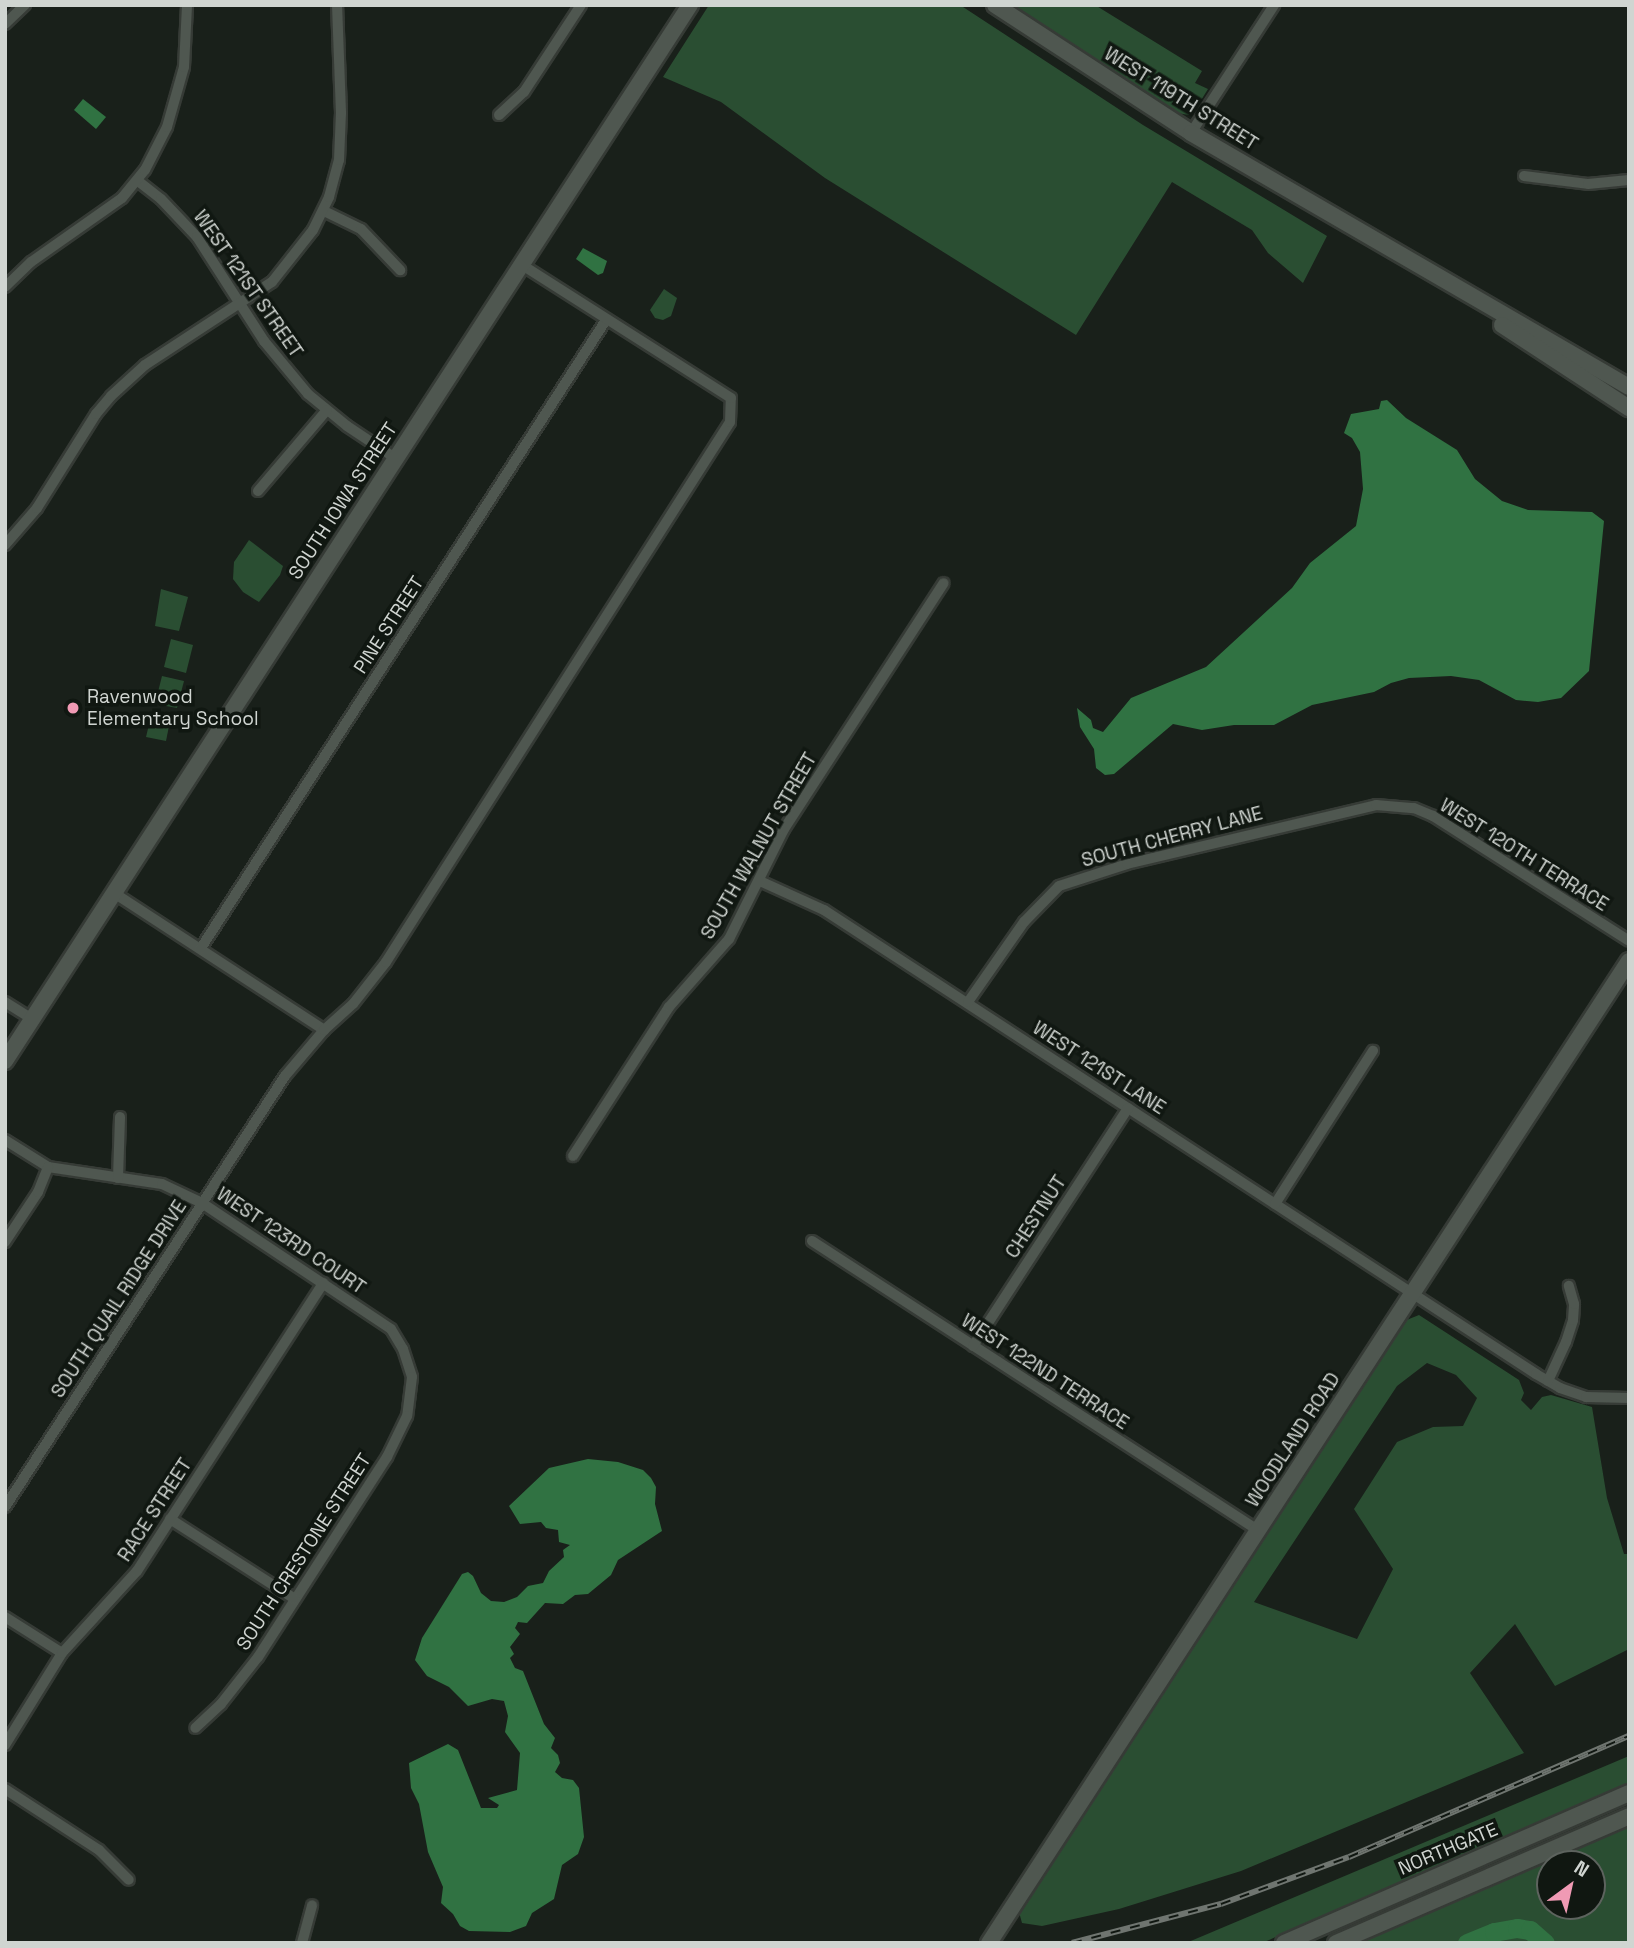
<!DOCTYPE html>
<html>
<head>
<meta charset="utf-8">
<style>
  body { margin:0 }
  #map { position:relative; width:1634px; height:1948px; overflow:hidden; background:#19201a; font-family:"Space Grotesk",sans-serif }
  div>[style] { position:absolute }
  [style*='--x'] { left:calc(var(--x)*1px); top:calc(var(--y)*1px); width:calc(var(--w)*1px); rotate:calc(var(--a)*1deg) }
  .green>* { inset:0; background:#2a4e32 }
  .water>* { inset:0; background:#307242 }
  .river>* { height:19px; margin:-9.5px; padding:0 9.5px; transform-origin:9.5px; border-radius:9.5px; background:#307242 }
  .roads { filter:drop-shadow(2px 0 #363b36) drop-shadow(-2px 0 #363b36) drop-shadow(0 2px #363b36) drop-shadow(0 -2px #363b36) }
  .street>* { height:10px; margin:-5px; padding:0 5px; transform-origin:5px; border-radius:5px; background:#4f5750 }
  .secondary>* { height:16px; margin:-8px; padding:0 8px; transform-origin:8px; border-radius:8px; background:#4f5750 }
  .rail>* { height:6px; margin-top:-3px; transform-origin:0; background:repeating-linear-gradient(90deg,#101711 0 10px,#6f7570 0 20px); box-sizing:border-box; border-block:2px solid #6f7570 }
  .dots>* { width:19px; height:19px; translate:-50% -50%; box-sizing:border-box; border:4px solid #101711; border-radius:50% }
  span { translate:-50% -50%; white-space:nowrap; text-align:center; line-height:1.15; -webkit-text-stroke:7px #101711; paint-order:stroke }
  .street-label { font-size:19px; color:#d0d5d1 }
  .poi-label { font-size:19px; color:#d0d5d1 }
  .left { translate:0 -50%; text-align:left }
  .frame { position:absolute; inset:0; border:7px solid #d0d5d1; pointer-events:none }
  .north { position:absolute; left:1536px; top:1850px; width:70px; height:70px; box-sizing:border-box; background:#101711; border:2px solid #5d635e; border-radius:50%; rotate:33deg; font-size:19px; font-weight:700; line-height:28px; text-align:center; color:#d0d5d1 }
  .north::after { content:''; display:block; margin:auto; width:24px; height:32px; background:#f09ab4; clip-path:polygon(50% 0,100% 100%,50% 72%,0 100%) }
</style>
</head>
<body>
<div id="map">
  <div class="green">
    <i style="clip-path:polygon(709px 5px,960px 5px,1143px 125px,1327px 236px,1303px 283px,1268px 253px,1252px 230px,1172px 182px,1076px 335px,825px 178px,721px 102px,663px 77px)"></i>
    <i style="clip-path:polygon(1011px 5px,1095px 5px,1202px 71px,1195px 83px,1208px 89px,1195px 110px,1189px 115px,1177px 113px)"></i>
    <i style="clip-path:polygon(664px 289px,677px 298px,671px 316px,663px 320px,655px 318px,650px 310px)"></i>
    <i style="clip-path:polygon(249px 540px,283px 566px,280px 575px,259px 602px,243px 592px,233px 579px,234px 562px)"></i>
    <i style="clip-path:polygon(161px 589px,188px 597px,179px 631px,155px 626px)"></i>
    <i style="clip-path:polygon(171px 639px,193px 645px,186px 673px,164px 667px)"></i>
    <i style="clip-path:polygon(162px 676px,184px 681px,177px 708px,155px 704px)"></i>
    <i style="clip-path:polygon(152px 712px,171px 716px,166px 741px,146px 737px)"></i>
    <i style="clip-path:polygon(evenodd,1419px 1315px,1519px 1380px,1524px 1393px,1521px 1400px,1531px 1410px,1542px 1397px,1551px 1395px,1592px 1407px,1607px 1498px,1624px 1554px,1629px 1554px,1629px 1649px,1555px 1686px,1515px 1624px,1470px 1673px,1524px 1753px,1241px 1871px,1119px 1909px,1042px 1926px,1022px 1923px,1019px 1912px,1404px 1321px,1419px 1315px,1427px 1363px,1456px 1375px,1477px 1398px,1463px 1426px,1433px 1427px,1397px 1442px,1354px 1509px,1393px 1569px,1357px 1639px,1254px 1602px,1397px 1386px,1427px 1363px)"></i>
    <i style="clip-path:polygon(1629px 1756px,1629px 1784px,1262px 1943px,1186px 1943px)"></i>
    <i style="clip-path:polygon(evenodd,1629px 1816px,1629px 1943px,1336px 1943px,1629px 1816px,1550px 1864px,1592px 1864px,1592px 1906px,1550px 1906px,1550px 1864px)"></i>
  </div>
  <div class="water">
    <i style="clip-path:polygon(83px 99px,106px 117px,96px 129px,74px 110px)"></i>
    <i style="clip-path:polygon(583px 248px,607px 261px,603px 273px,598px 275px,576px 259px)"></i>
    <i style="clip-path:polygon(1387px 400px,1406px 418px,1457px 450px,1475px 479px,1502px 501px,1528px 510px,1592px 512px,1604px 521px,1589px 671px,1561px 698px,1538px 702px,1516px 700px,1479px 680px,1451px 676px,1409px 678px,1391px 683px,1374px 692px,1312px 705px,1274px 725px,1234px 725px,1202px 730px,1173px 724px,1114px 774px,1105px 775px,1096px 768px,1094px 749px,1080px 727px,1077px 708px,1091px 720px,1093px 728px,1103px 732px,1131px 698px,1206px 667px,1292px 588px,1310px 563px,1356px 526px,1363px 489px,1360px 452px,1352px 438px,1344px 433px,1351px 414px,1379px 409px,1381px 401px)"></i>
    <i style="clip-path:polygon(588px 1459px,618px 1462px,643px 1470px,651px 1478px,656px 1487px,655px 1504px,662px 1531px,618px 1560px,611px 1575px,588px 1594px,575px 1595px,563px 1604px,545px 1603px,527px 1623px,518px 1622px,515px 1628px,520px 1634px,510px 1647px,514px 1654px,510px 1658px,515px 1668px,523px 1671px,544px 1724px,555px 1738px,551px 1748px,558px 1755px,560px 1763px,555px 1772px,562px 1778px,573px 1780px,579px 1788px,584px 1837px,578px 1854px,562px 1865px,554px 1899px,532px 1913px,526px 1926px,510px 1932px,469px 1931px,460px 1926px,453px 1914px,441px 1903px,443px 1887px,428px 1852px,419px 1804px,411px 1788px,409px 1763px,448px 1744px,458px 1750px,481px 1808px,497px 1808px,499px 1805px,488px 1798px,517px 1790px,520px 1753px,505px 1732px,508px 1716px,504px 1701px,492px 1699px,468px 1706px,449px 1687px,427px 1676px,415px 1660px,422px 1638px,462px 1574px,468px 1572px,473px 1576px,481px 1593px,491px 1601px,504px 1602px,517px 1597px,528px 1586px,543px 1583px,549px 1571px,564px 1557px,563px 1550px,570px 1545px,559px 1542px,558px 1530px,546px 1528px,541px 1522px,520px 1524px,509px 1506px,549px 1468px)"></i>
  </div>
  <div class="river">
    <i style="--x:1467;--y:1943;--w:29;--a:-22"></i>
    <i style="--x:1494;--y:1932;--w:23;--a:-10"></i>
    <i style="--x:1517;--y:1928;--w:13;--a:9"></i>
    <i style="--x:1530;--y:1930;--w:20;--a:41"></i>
  </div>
  <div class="roads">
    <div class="street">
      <i style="--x:5;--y:24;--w:28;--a:-44"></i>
      <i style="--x:499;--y:115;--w:34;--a:-43"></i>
      <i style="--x:524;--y:92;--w:104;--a:-56.8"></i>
      <i style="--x:1191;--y:133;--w:153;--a:-57"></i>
      <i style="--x:1524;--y:176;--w:64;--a:7.1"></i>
      <i style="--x:1588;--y:184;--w:41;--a:-5.6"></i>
      <i style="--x:138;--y:181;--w:29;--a:38"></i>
      <i style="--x:161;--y:199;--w:52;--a:46.5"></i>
      <i style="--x:197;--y:237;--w:124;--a:57.2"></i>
      <i style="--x:264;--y:341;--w:69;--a:50.3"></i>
      <i style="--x:308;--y:394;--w:50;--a:39.4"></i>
      <i style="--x:347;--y:426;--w:58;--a:33.7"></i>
      <i style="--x:324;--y:211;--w:41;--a:25.9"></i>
      <i style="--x:361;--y:229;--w:57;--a:46.4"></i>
      <i style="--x:5;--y:287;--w:36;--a:-44"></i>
      <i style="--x:31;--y:262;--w:111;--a:-35.1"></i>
      <i style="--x:122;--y:198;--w:36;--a:-51"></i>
      <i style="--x:145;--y:170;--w:48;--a:-62.9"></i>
      <i style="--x:167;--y:127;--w:62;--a:-74.2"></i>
      <i style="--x:184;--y:67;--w:62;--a:-87.2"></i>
      <i style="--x:258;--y:491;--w:106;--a:-49.6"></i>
      <i style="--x:5;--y:545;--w:49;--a:-49.1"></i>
      <i style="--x:37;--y:508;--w:111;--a:-57.9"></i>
      <i style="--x:96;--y:414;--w:23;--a:-50"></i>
      <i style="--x:111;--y:396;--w:46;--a:-42.4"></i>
      <i style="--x:145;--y:365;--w:152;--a:-33.2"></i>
      <i style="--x:272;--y:282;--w:66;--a:-51.7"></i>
      <i style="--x:313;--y:230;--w:37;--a:-64"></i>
      <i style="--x:329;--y:197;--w:38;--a:-75"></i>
      <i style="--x:339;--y:160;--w:47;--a:-87.6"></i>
      <i style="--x:341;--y:113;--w:108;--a:-92.1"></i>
      <i style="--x:760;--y:881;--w:70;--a:24.4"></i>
      <i style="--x:824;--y:910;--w:850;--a:33.09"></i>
      <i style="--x:1536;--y:1374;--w:28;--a:30"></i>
      <i style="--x:1560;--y:1388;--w:28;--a:19"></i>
      <i style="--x:1586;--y:1397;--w:43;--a:1.3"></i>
      <i style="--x:114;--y:893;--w:251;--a:33.1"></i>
      <i style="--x:201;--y:948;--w:747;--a:-57.18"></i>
      <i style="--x:5;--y:1002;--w:32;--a:32"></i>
      <i style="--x:968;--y:1002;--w:98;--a:-55"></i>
      <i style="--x:1024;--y:922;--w:50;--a:-45.8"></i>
      <i style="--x:1059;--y:886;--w:71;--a:-17.9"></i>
      <i style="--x:1127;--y:864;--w:256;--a:-13.3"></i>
      <i style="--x:1376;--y:805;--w:38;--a:5"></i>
      <i style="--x:1414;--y:808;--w:21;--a:23"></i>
      <i style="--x:1433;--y:816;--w:232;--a:32.5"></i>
      <i style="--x:5;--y:1140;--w:51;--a:32.1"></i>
      <i style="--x:48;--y:1167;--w:115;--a:8.5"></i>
      <i style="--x:162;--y:1184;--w:44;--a:25.4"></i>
      <i style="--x:202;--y:1203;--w:227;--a:33.7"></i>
      <i style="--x:391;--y:1329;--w:23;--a:59"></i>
      <i style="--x:403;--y:1349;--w:29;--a:72"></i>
      <i style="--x:412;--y:1377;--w:39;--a:97"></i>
      <i style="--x:407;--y:1416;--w:46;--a:116"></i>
      <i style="--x:387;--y:1457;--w:238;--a:122.8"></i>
      <i style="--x:258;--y:1657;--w:60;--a:128.2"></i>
      <i style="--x:221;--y:1704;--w:35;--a:137"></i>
      <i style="--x:573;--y:1156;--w:177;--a:-57.2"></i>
      <i style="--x:669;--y:1007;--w:91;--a:-48.6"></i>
      <i style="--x:729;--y:939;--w:123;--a:-63.4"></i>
      <i style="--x:784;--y:829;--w:293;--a:-57"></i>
      <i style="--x:118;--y:1178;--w:61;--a:-88.1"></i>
      <i style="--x:1275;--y:1204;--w:182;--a:-57.4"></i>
      <i style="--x:812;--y:1241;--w:533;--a:32.97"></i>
      <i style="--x:5;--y:1242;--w:60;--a:-56.6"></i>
      <i style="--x:38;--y:1192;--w:27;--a:-68"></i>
      <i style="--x:973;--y:1346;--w:284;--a:-56.9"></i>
      <i style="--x:1548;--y:1381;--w:43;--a:-65.2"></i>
      <i style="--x:1566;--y:1342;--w:23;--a:-72"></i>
      <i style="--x:1573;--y:1320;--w:16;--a:-86"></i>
      <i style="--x:1574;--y:1304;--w:19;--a:-106"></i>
      <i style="--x:5;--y:1507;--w:514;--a:-56.99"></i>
      <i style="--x:285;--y:1076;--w:60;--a:-49.7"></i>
      <i style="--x:324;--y:1030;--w:39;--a:-42"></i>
      <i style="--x:353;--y:1004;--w:53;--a:-51.8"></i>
      <i style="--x:386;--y:962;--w:640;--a:-57.5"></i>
      <i style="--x:730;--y:422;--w:24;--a:-88"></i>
      <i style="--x:731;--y:398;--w:249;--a:-147.5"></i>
      <i style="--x:170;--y:1519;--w:148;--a:32.6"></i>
      <i style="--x:5;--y:1617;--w:67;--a:32.3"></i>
      <i style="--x:5;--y:1745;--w:108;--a:-58.2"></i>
      <i style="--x:62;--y:1653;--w:111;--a:-47.6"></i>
      <i style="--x:137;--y:1571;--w:343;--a:-57.1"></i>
      <i style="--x:5;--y:1789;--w:112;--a:33"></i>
      <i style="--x:99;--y:1850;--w:42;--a:45"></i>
      <i style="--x:302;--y:1943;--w:39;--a:-75"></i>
    </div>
    <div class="secondary">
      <i style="--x:995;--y:5;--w:234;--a:33.1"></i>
      <i style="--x:1191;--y:133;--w:506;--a:30.11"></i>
      <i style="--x:1502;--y:325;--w:152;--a:33.2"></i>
      <i style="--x:5;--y:1061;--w:1259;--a:-57.03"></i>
      <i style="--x:989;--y:1943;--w:1172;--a:-56.91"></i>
      <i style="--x:1284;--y:1943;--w:376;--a:-23.5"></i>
      <i style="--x:1336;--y:1943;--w:319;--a:-23.4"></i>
    </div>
  </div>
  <div class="rail">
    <i style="--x:1072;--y:1943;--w:154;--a:-14.7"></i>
    <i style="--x:1221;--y:1904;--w:136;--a:-20.2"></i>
    <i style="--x:1349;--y:1857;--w:305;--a:-23.4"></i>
  </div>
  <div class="dots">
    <i style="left:73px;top:708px;background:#f09ab4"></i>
  </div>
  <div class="street-label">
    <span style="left:1181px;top:99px;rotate:32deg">WEST 119TH STREET</span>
    <span style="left:248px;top:284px;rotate:55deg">WEST 121ST STREET</span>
    <span style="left:343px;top:501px;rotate:-57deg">SOUTH IOWA STREET</span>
    <span style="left:389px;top:625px;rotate:-57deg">PINE STREET</span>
    <span style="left:1172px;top:837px;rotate:-15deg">SOUTH CHERRY LANE</span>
    <span style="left:759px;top:846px;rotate:-60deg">SOUTH WALNUT STREET</span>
    <span style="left:1524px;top:855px;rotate:32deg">WEST 120TH TERRACE</span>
    <span style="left:1099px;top:1068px;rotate:33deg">WEST 121ST LANE</span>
    <span style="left:1036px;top:1217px;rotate:-57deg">CHESTNUT</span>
    <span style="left:291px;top:1241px;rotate:34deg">WEST 123RD COURT</span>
    <span style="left:119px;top:1299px;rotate:-57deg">SOUTH QUAIL RIDGE DRIVE</span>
    <span style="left:1045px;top:1372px;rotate:33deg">WEST 122ND TERRACE</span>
    <span style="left:1293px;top:1440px;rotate:-57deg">WOODLAND ROAD</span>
    <span style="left:155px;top:1510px;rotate:-57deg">RACE STREET</span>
    <span style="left:304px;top:1552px;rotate:-57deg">SOUTH CRESTONE STREET</span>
    <span style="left:1448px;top:1849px;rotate:-23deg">NORTHGATE</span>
  </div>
  <div class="poi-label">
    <span class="left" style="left:87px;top:708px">Ravenwood<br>Elementary School</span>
  </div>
  <div class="frame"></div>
  <div class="north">N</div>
</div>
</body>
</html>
